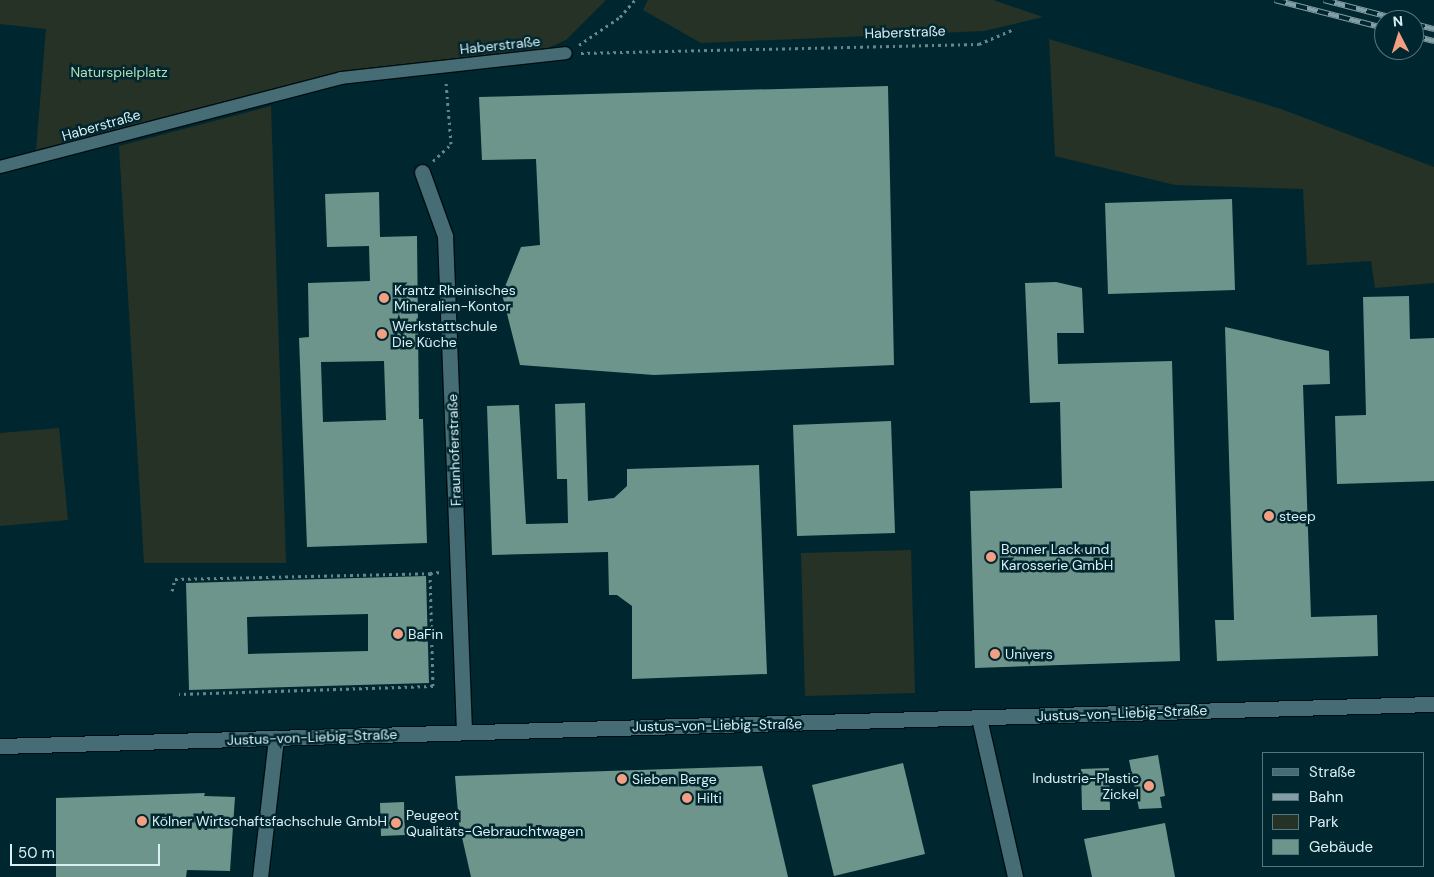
<!DOCTYPE html>
<html>
<head>
<meta charset="utf-8">
<style>
  body { margin:0 }
  #map { position:relative; width:1434px; height:877px; overflow:hidden; background:#00272f; font-family:"DM Sans",sans-serif }
  div>[style] { position:absolute }
  [style*='--x'] { left:calc(var(--x)*1px); top:calc(var(--y)*1px); width:calc(var(--w)*1px); rotate:calc(var(--a)*1deg) }
  .green>* { inset:0; background:#273226 }
  .building>* { inset:0; background:#6e958c }
  .path>* { height:3px; margin-top:-1.5px; transform-origin:0; background:repeating-linear-gradient(90deg,#68878d 0 2.5px,transparent 0 6.5px) }
  .roads { filter:drop-shadow(1px 0 #000e12) drop-shadow(-1px 0 #000e12) drop-shadow(0 1px #000e12) drop-shadow(0 -1px #000e12) }
  .service>* { height:12px; margin:-6px; padding:0 6px; transform-origin:6px; border-radius:6px; background:#466c75 }
  .minor>* { height:15px; margin:-7.5px; padding:0 7.5px; transform-origin:7.5px; border-radius:7.5px; background:#466c75 }
  .secondary>* { height:15px; margin:-7.5px; padding:0 7.5px; transform-origin:7.5px; border-radius:7.5px; background:#466c75 }
  .rail>* { height:5.5px; margin-top:-2.75px; transform-origin:0; background:repeating-linear-gradient(90deg,#00272f 0 11px,#839fa5 0 22px); box-sizing:border-box; border-block:1px solid #839fa5 }
  .dots>* { width:14px; height:14px; translate:-50% -50%; box-sizing:border-box; border:2px solid #00272f; border-radius:50% }
  span { translate:-50% -50%; white-space:nowrap; text-align:center; line-height:1.15; -webkit-text-stroke:5px #00272f; paint-order:stroke }
  .street-label { font-size:14px; color:#daeff4 }
  .park-label { font-size:14px; color:#b4ddb2 }
  .poi-label { font-size:14px; color:#daeff4 }
  .left { translate:0 -50%; text-align:left }
  .right { translate:-100% -50%; text-align:right }
  .legend { position:absolute; left:1262px; top:752px; width:162px; height:115px; box-sizing:border-box; background:#00272f; border:1px solid #57777e; margin:0; padding:6px 9px; list-style:none; font-size:15px; color:#daeff4 }
  .legend li { display:flex; align-items:center; gap:10px; height:25px }
  .legend b { width:25px; border:1px solid #57777e }
  .north { position:absolute; left:1374px; top:10px; width:50px; height:50px; box-sizing:border-box; background:#00272f; border:1px solid #57777e; border-radius:50%; rotate:355deg; font-size:14px; font-weight:700; line-height:20px; text-align:center; color:#daeff4 }
  .north::after { content:''; display:block; margin:auto; width:18px; height:22px; background:#f39f83; clip-path:polygon(50% 0,100% 100%,50% 72%,0 100%) }
  .scale { position:absolute; left:10px; top:844px; width:150px; height:22px; box-sizing:border-box; border:2px solid #daeff4; border-top:0; padding-left:6px; font-size:15px; line-height:18px; white-space:nowrap; color:#daeff4; -webkit-text-stroke:4px #00272f; paint-order:stroke }
</style>
</head>
<body>
<div id="map">
  <div class="green">
    <i style="clip-path:polygon(0 0,606px 0,566px 40px,548px 48px,342px 71px,36px 150px,46px 29px,0 24px)"></i>
    <i style="clip-path:polygon(648px 0,993px 0,1043px 17px,984px 31px,701px 43px,643px 10px)"></i>
    <i style="clip-path:polygon(1049px 39px,1281px 109px,1434px 167px,1434px 283px,1375px 288px,1371px 261px,1307px 265px,1303px 189px,1175px 185px,1055px 156px)"></i>
    <i style="clip-path:polygon(271px 106px,286px 563px,144px 563px,119px 146px)"></i>
    <i style="clip-path:polygon(59px 428px,68px 520px,0 526px,0 433px)"></i>
    <i style="clip-path:polygon(911px 550px,915px 693px,805px 696px,801px 553px)"></i>
  </div>
  <div class="building">
    <i style="clip-path:polygon(888px 86px,894px 365px,654px 375px,520px 365px,502px 294px,521px 247px,540px 245px,536px 159px,482px 160px,479px 97px)"></i>
    <i style="clip-path:polygon(evenodd,379px 192px,380px 237px,417px 236px,419px 419px,423px 419px,427px 543px,307px 547px,299px 338px,309px 337px,308px 283px,370px 281px,369px 246px,327px 247px,325px 194px,379px 192px,384px 361px,386px 420px,323px 422px,321px 362px,384px 361px)"></i>
    <i style="clip-path:polygon(1232px 199px,1235px 290px,1108px 294px,1105px 203px)"></i>
    <i style="clip-path:polygon(1056px 282px,1082px 288px,1084px 333px,1057px 333px,1058px 364px,1172px 361px,1180px 661px,975px 668px,970px 491px,1062px 488px,1060px 402px,1030px 403px,1025px 283px)"></i>
    <i style="clip-path:polygon(1409px 296px,1410px 339px,1434px 338px,1434px 481px,1337px 484px,1335px 416px,1366px 415px,1363px 297px)"></i>
    <i style="clip-path:polygon(1225px 327px,1329px 351px,1330px 384px,1303px 385px,1311px 617px,1377px 615px,1378px 656px,1217px 661px,1215px 620px,1234px 620px)"></i>
    <i style="clip-path:polygon(585px 403px,588px 501px,614px 498px,627px 486px,627px 469px,759px 465px,767px 674px,632px 679px,632px 606px,617px 595px,609px 595px,608px 552px,492px 555px,487px 406px,519px 405px,526px 524px,568px 523px,567px 479px,557px 479px,555px 404px)"></i>
    <i style="clip-path:polygon(891px 421px,895px 533px,797px 536px,793px 425px)"></i>
    <i style="clip-path:polygon(evenodd,426px 576px,429px 683px,189px 690px,186px 583px,426px 576px,368px 614px,368px 651px,248px 654px,247px 617px,368px 614px)"></i>
    <i style="clip-path:polygon(1158px 755px,1165px 796px,1160px 797px,1162px 808px,1139px 809px,1129px 760px)"></i>
    <i style="clip-path:polygon(903px 763px,925px 854px,834px 876px,812px 785px)"></i>
    <i style="clip-path:polygon(762px 766px,788px 877px,471px 877px,459px 824px,455px 776px)"></i>
    <i style="clip-path:polygon(1109px 768px,1110px 810px,1082px 810px,1081px 769px)"></i>
    <i style="clip-path:polygon(205px 793px,204px 796px,235px 797px,230px 871px,187px 870px,186px 877px,56px 877px,56px 798px)"></i>
    <i style="clip-path:polygon(404px 802px,405px 835px,381px 836px,380px 803px)"></i>
    <i style="clip-path:polygon(1165px 823px,1175px 877px,1092px 877px,1084px 839px)"></i>
  </div>
  <div class="path">
    <i style="--x:579;--y:45;--w:50;--a:-34.3"></i>
    <i style="--x:620;--y:17;--w:23;--a:-49"></i>
    <i style="--x:581;--y:53;--w:398;--a:-1.3"></i>
    <i style="--x:979;--y:44;--w:36;--a:-23"></i>
    <i style="--x:433;--y:161;--w:25;--a:-43"></i>
    <i style="--x:451;--y:144;--w:62;--a:-94.6"></i>
    <i style="--x:430;--y:573;--w:12;--a:-5"></i>
    <i style="--x:172;--y:591;--w:12;--a:-76"></i>
    <i style="--x:175;--y:579;--w:255;--a:-1.3"></i>
    <i style="--x:430;--y:573;--w:113;--a:88.5"></i>
    <i style="--x:433;--y:686;--w:254;--a:178.2"></i>
  </div>
  <div class="roads">
    <div class="service">
      <i style="--x:0;--y:167;--w:352;--a:-14.6"></i>
      <i style="--x:341;--y:78;--w:226;--a:-6.3"></i>
    </div>
    <div class="minor">
      <i style="--x:422;--y:172;--w:68;--a:70.2"></i>
      <i style="--x:445;--y:236;--w:496;--a:87.8"></i>
      <i style="--x:979;--y:718;--w:163;--a:77.2"></i>
      <i style="--x:260;--y:877;--w:140;--a:-83.4"></i>
    </div>
    <div class="secondary">
      <i style="--x:0;--y:746;--w:1435;--a:-1.68"></i>
    </div>
  </div>
  <div class="rail">
    <i style="--x:1275;--y:0;--w:113;--a:14.4"></i>
    <i style="--x:1324;--y:0;--w:80;--a:14.6"></i>
    <i style="--x:1414;--y:24;--w:21;--a:14"></i>
    <i style="--x:1414;--y:36;--w:21;--a:14"></i>
  </div>
  <div class="dots">
    <i style="left:384px;top:298px;background:#f39f83"></i>
    <i style="left:382px;top:334px;background:#f39f83"></i>
    <i style="left:1269px;top:516px;background:#f39f83"></i>
    <i style="left:991px;top:557px;background:#f39f83"></i>
    <i style="left:398px;top:634px;background:#f39f83"></i>
    <i style="left:995px;top:654px;background:#f39f83"></i>
    <i style="left:622px;top:779px;background:#f39f83"></i>
    <i style="left:1149px;top:786px;background:#f39f83"></i>
    <i style="left:687px;top:798px;background:#f39f83"></i>
    <i style="left:142px;top:821px;background:#f39f83"></i>
    <i style="left:396px;top:823px;background:#f39f83"></i>
  </div>
  <div class="street-label">
    <span style="left:905px;top:32px;rotate:-2deg">Haberstraße</span>
    <span style="left:500px;top:45px;rotate:-6deg">Haberstraße</span>
    <span style="left:101px;top:125px;rotate:-16deg">Haberstraße</span>
    <span style="left:454px;top:450px;rotate:-92deg">Fraunhoferstraße</span>
    <span style="left:1122px;top:713px;rotate:-2deg">Justus-von-Liebig-Straße</span>
    <span style="left:717px;top:725px;rotate:-1deg">Justus-von-Liebig-Straße</span>
    <span style="left:312px;top:737px;rotate:-2deg">Justus-von-Liebig-Straße</span>
  </div>
  <div class="park-label">
    <span style="left:119px;top:72px">Naturspielplatz</span>
  </div>
  <div class="poi-label">
    <span class="left" style="left:394px;top:298px">Krantz Rheinisches<br>Mineralien-Kontor</span>
    <span class="left" style="left:392px;top:334px">Werkstattschule<br>Die Küche</span>
    <span class="left" style="left:1279px;top:516px">steep</span>
    <span class="left" style="left:1001px;top:557px">Bonner Lack und<br>Karosserie GmbH</span>
    <span class="left" style="left:408px;top:634px">BaFin</span>
    <span class="left" style="left:1005px;top:654px">Univers</span>
    <span class="right" style="left:1139px;top:786px">Industrie-Plastic<br>Zickel</span>
    <span class="left" style="left:632px;top:779px">Sieben Berge</span>
    <span class="left" style="left:697px;top:798px">Hilti</span>
    <span class="left" style="left:406px;top:823px">Peugeot<br>Qualitäts-Gebrauchtwagen</span>
    <span class="left" style="left:152px;top:821px">Kölner Wirtschaftsfachschule GmbH</span>
  </div>
  <ul class="legend">
  <li><b style="height:6px;background:#466c75"></b>Straße</li>
  <li><b style="height:6px;background:#839fa5"></b>Bahn</li>
  <li><b style="height:14px;background:#273226"></b>Park</li>
  <li><b style="height:14px;background:#6e958c"></b>Gebäude</li>
  </ul>
  <div class="north">N</div>
  <div class="scale">50 m</div>
</div>
</body>
</html>
